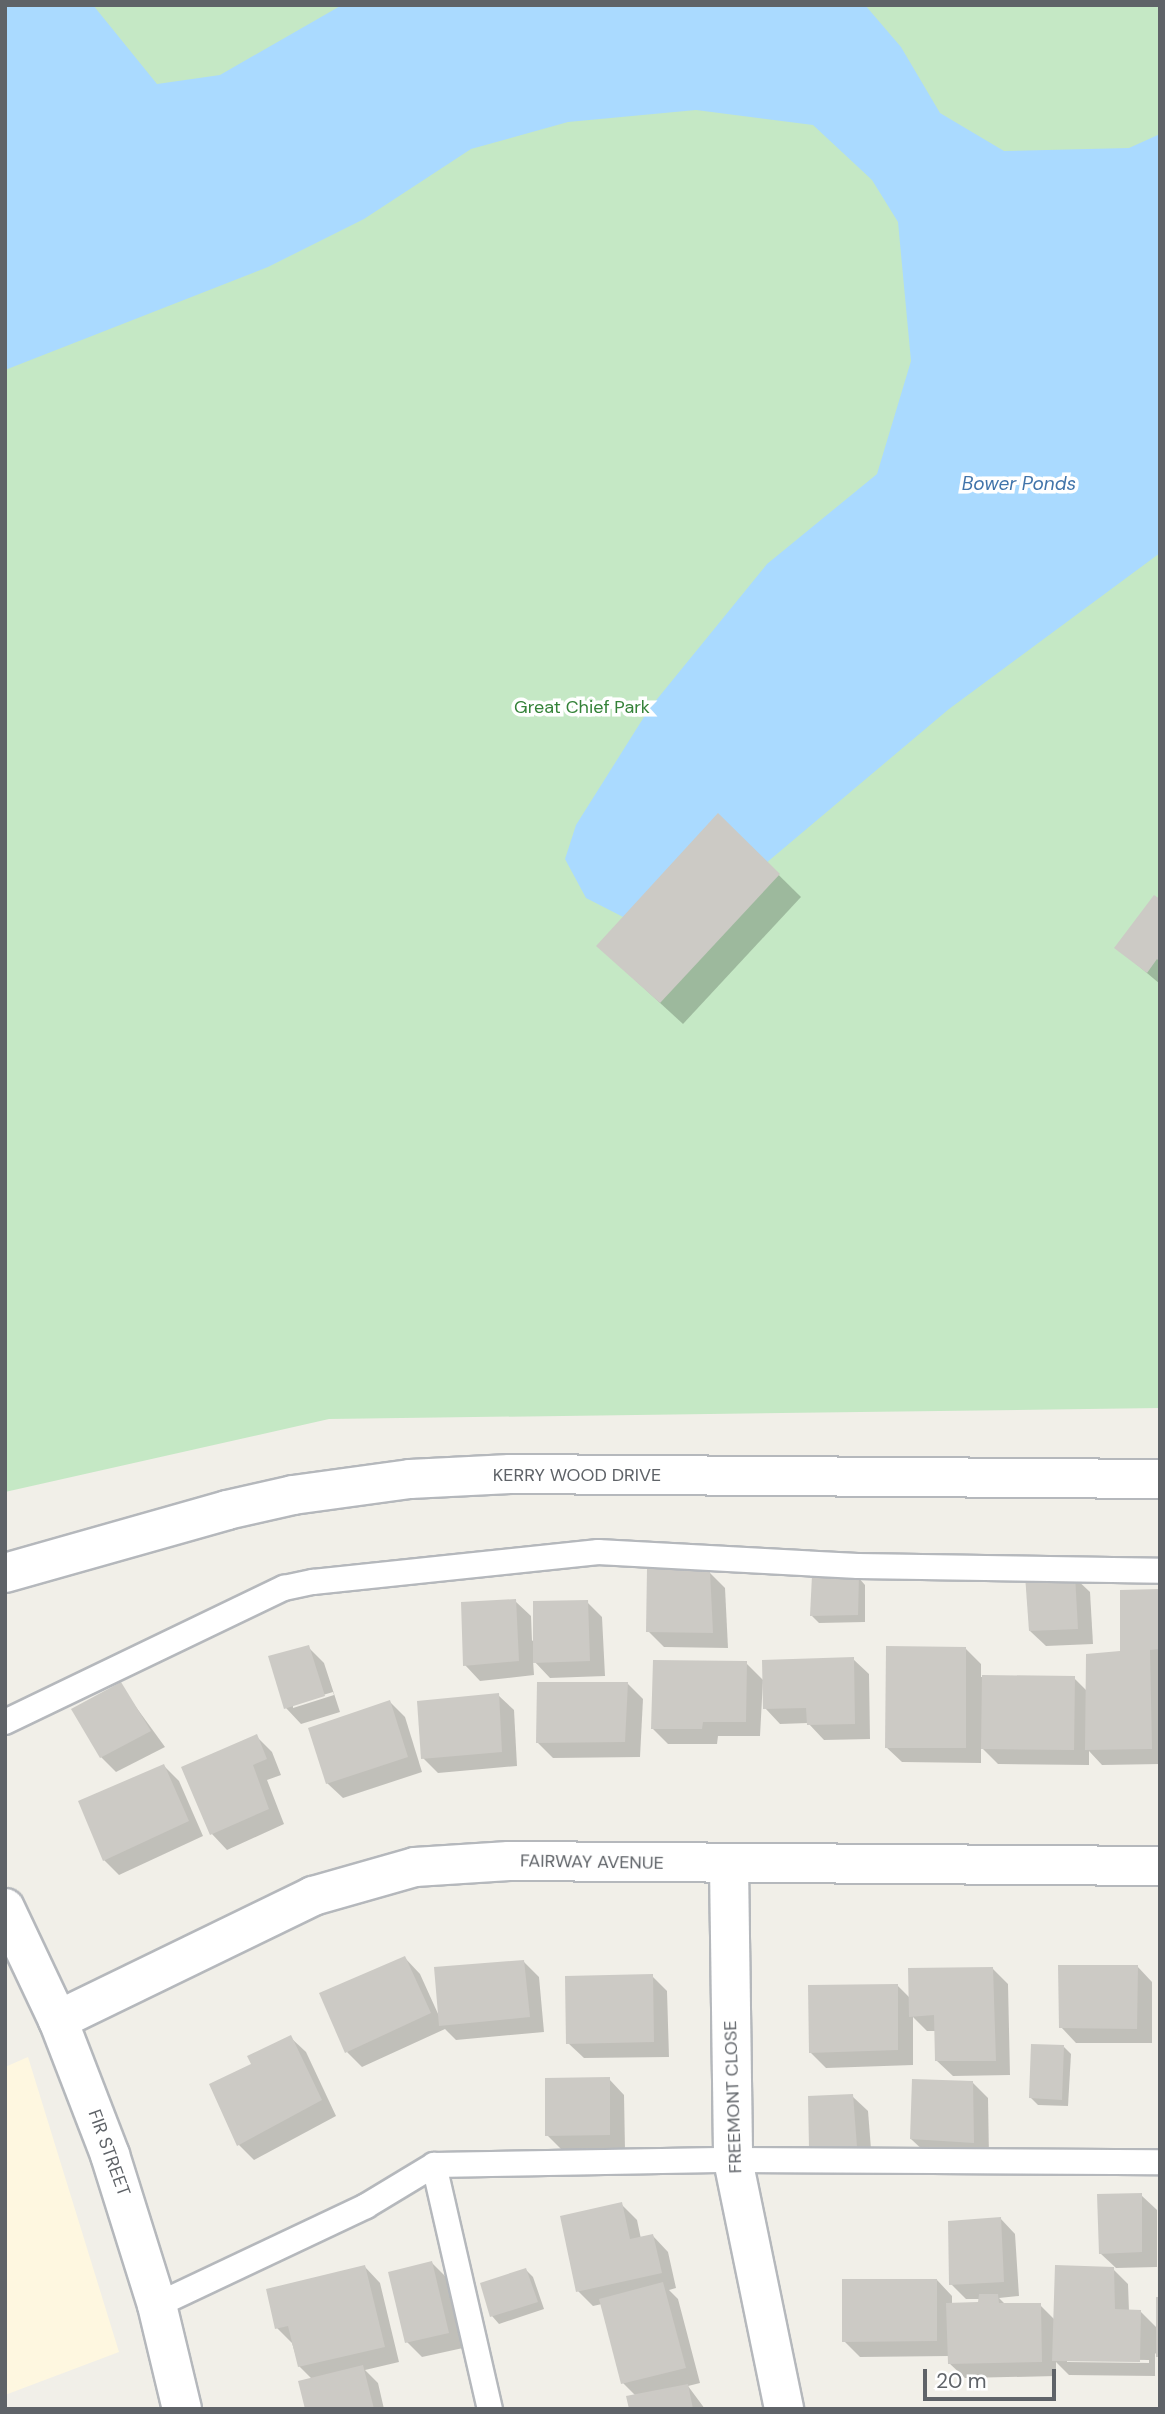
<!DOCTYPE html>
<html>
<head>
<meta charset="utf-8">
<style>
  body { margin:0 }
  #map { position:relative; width:1165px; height:2414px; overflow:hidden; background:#f1efe8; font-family:"DM Sans",sans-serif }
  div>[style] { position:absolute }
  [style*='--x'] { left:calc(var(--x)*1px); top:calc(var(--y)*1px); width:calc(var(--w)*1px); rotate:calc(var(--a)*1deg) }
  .commercial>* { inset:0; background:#fef7e0 }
  .green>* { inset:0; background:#c5e8c5 }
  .water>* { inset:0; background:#aadaff }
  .shadow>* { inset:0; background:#0003 }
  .building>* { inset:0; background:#cccac5 }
  .roads { filter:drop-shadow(2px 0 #b5b8bc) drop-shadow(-2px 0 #b5b8bc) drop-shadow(0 2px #b5b8bc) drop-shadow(0 -2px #b5b8bc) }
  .lane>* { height:24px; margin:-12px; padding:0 12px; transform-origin:12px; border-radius:12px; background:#fff }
  .street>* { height:38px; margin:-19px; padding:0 19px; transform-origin:19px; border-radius:19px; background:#fff }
  .secondary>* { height:38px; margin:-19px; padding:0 19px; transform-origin:19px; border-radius:19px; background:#fff }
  span { translate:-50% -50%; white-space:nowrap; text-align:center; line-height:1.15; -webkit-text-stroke:7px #fff; paint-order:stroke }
  .park-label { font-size:18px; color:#348238 }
  .street-label { font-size:18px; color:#5f6368 }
  .water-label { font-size:19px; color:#4174aa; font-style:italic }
  .frame { position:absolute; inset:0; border:7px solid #5f6368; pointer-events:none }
  .scale { position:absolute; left:923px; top:2369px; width:133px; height:32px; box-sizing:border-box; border:4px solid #5f6368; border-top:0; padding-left:9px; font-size:21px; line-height:24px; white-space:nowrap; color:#5f6368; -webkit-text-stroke:5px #fff; paint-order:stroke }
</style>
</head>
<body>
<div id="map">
  <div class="commercial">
    <i style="clip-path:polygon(28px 2057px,119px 2352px,5px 2395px,5px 2067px)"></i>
  </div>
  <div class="green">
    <i style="clip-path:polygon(5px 5px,1160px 5px,1160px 1408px,329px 1419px,5px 1492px)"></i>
  </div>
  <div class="water">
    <i style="clip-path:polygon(5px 5px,93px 5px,157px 84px,220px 75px,342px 5px,865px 5px,901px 47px,940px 113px,1004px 151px,1129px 148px,1160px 134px,1160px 553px,949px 709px,709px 911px,631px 921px,586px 898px,565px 859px,576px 825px,649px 709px,767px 564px,877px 474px,911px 361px,898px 222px,872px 180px,813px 125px,696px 110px,568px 122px,471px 149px,364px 219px,268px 267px,5px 370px)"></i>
  </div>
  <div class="shadow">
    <i style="clip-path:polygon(718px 815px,801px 897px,683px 1024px,598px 946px)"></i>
    <i style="clip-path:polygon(1160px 901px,1160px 984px,1116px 947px)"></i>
    <i style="clip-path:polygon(710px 1573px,725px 1588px,728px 1648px,664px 1647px,648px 1631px)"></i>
    <i style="clip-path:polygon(858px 1577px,865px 1585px,865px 1622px,819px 1623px,812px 1616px)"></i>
    <i style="clip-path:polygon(1074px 1577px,1090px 1592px,1093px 1644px,1046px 1646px,1030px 1631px)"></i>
    <i style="clip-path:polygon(1160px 1591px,1160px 1764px,1102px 1765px,1089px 1751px,1089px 1765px,998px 1764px,981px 1747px,981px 1763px,902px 1762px,886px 1747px,966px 1649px,981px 1664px,981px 1677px,1074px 1678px,1087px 1691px,1121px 1652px)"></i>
    <i style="clip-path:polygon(515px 1601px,531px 1616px,532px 1641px,587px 1602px,602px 1617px,605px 1676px,550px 1678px,533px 1660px,534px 1675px,480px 1681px,465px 1665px)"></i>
    <i style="clip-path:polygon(evenodd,308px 1647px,324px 1663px,340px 1712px,301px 1724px,286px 1708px,308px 1647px,333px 1692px,334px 1695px,293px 1708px,293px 1704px,333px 1692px)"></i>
    <i style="clip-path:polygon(853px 1659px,869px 1674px,870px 1739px,824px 1740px,808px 1723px,780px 1724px,765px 1708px)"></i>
    <i style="clip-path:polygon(746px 1663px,763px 1680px,760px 1736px,718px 1736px,717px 1744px,668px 1744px,652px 1728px)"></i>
    <i style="clip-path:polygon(627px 1683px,643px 1699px,640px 1757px,553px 1758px,537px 1742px)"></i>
    <i style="clip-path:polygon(120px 1685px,165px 1747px,116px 1772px,101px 1757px)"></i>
    <i style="clip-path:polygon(498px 1695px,514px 1710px,517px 1766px,438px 1773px,423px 1758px)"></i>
    <i style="clip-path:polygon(390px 1702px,405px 1717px,422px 1772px,343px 1798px,327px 1783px)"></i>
    <i style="clip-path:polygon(256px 1736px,272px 1752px,281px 1775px,267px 1780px,284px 1824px,227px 1850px,212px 1834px,183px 1768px)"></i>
    <i style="clip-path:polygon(164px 1766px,179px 1781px,203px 1836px,119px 1875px,104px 1860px)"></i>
    <i style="clip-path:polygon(405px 1958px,420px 1974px,439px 2016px,524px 1962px,539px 1977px,544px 2032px,456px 2040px,445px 2029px,362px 2067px,347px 2052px)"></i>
    <i style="clip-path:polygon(1137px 1966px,1152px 1982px,1152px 2043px,1076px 2043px,1061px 2027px)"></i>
    <i style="clip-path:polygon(993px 1969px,1008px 1984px,1010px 2075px,953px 2076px,937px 2061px,936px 2031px,927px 2031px,913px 2017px,913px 2065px,826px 2068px,810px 2052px,897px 1985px,911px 1999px)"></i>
    <i style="clip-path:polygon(652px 1976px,667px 1991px,669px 2057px,584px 2058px,568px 2043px)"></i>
    <i style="clip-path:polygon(290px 2037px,306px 2052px,336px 2116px,254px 2160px,239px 2145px,253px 2065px)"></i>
    <i style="clip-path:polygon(1064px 2047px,1071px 2054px,1068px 2106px,1038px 2105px,1031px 2098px)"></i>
    <i style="clip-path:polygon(609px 2079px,624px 2095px,625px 2150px,562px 2150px,547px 2135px)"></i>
    <i style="clip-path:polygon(972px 2082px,988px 2098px,989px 2158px,927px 2154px,911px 2139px)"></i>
    <i style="clip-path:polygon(852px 2096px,868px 2111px,872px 2162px,827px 2163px,811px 2148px)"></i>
    <i style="clip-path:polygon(1141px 2195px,1157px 2210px,1157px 2267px,1116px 2268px,1100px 2253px)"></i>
    <i style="clip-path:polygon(621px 2204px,637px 2220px,641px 2239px,653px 2236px,668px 2252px,676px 2288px,669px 2290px,678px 2299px,700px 2383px,688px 2386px,705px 2409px,631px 2409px,636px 2396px,623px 2383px,602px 2304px,593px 2306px,578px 2291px)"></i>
    <i style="clip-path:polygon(evenodd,1000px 2218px,1015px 2234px,1019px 2296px,999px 2298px,1006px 2305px,1040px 2305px,1055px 2320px,1113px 2269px,1128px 2284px,1129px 2311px,1141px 2312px,1158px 2329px,1160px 2299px,1160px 2358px,1155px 2353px,1155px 2376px,1069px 2375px,1056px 2362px,1056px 2376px,965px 2378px,949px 2363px,949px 2356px,860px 2357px,844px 2341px,937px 2280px,952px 2296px,952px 2305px,980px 2304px,980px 2299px,966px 2299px,951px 2284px,1000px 2218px,1067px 2359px,1149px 2360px,1149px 2363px,1067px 2362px,1067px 2359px)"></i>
    <i style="clip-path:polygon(432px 2263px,447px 2278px,463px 2348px,422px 2357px,407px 2342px)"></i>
    <i style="clip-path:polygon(365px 2267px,380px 2283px,399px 2362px,365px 2370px,378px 2383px,384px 2409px,306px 2409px,312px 2379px,299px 2366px,292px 2343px,277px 2328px)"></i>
    <i style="clip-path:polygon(526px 2270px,533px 2277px,544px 2309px,499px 2324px,492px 2316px)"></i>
  </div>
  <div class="building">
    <i style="clip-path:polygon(718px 813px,780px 874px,660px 1003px,596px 946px)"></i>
    <i style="clip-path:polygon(1154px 895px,1160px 899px,1160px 962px,1157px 959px,1147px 973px,1114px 948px)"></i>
    <i style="clip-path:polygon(647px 1568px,710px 1571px,713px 1633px,646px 1632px)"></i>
    <i style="clip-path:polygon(812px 1575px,859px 1575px,858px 1615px,810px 1616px)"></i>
    <i style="clip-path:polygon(1025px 1575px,1075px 1575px,1078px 1629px,1029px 1631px)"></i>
    <i style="clip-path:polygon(1160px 1589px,1160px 1649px,1150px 1650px,1152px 1749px,1085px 1750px,1086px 1654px,1120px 1651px,1120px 1590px)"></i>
    <i style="clip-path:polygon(516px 1599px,519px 1661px,463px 1666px,461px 1602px)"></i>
    <i style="clip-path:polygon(588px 1600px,590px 1661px,533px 1663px,533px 1601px)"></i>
    <i style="clip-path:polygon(309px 1645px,325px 1696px,284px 1709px,268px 1656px)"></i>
    <i style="clip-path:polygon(886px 1646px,966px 1647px,966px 1748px,885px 1748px)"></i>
    <i style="clip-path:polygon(854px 1657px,855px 1724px,807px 1725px,806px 1708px,763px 1709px,762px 1660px)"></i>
    <i style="clip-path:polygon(653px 1660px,747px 1661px,746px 1722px,703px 1722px,702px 1729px,651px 1729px)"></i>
    <i style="clip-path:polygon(982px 1675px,1075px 1676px,1074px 1750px,981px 1749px)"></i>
    <i style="clip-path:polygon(121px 1682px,151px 1731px,100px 1758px,71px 1709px)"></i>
    <i style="clip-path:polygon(537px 1682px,628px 1682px,625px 1742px,536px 1743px)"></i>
    <i style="clip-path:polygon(499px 1693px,502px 1752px,421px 1759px,417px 1701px)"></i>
    <i style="clip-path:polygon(390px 1700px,408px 1757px,326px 1784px,308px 1728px)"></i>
    <i style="clip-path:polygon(257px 1734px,267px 1759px,253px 1765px,269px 1809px,210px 1835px,181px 1767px)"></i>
    <i style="clip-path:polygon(164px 1764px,189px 1821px,103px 1861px,78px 1801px)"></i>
    <i style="clip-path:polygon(405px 1956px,431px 2013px,345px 2053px,319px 1993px)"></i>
    <i style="clip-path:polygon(524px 1960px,530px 2017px,439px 2026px,434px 1967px)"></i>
    <i style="clip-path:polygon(1058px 1965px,1138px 1965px,1137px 2029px,1059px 2028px)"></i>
    <i style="clip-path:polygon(993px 1967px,996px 2061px,935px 2061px,934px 2015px,909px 2017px,908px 1968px)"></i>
    <i style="clip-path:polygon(653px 1974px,654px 2042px,566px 2044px,565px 1976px)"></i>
    <i style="clip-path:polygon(898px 1984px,898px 2050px,809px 2053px,808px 1985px)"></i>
    <i style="clip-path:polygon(291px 2035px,322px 2100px,237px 2146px,209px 2084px,251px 2064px,247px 2056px)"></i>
    <i style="clip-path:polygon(1031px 2044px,1064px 2045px,1062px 2100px,1029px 2098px)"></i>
    <i style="clip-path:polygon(610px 2077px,610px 2135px,545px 2136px,545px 2078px)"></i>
    <i style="clip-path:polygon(912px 2079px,973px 2081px,974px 2143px,910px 2139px)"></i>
    <i style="clip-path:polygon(853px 2094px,857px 2147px,809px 2148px,808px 2096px)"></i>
    <i style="clip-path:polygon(1142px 2193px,1142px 2252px,1099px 2254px,1097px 2194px)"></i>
    <i style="clip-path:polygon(622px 2202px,630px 2239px,653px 2234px,662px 2273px,576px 2292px,560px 2216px)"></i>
    <i style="clip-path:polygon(1001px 2217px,1004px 2282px,949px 2285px,948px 2221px)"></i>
    <i style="clip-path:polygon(432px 2261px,449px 2333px,405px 2343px,388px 2272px)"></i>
    <i style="clip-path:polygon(365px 2265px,385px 2347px,298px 2367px,288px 2326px,275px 2329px,266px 2289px)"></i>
    <i style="clip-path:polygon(1055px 2265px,1114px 2267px,1115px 2309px,1141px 2310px,1140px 2362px,1052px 2361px)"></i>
    <i style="clip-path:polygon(526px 2268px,538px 2302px,490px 2317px,480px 2283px)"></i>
    <i style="clip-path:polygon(842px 2279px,937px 2279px,937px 2341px,842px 2342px)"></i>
    <i style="clip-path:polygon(663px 2282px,686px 2368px,621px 2384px,599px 2299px)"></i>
    <i style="clip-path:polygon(979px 2294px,998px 2294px,999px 2303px,1041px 2303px,1042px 2362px,948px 2364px,946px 2303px,978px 2302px)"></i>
    <i style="clip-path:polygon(1156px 2297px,1160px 2297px,1160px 2357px,1156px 2357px)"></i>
    <i style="clip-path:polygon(363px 2365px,374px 2409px,305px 2409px,298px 2381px)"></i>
    <i style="clip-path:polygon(688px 2384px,693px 2409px,629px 2409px,626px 2396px)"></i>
  </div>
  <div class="roads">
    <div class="lane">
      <i style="--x:5;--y:1722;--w:310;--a:-25.7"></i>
      <i style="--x:284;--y:1588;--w:30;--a:-12"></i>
      <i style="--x:313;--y:1582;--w:287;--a:-6"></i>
      <i style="--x:598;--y:1552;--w:260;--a:3.1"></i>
      <i style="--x:858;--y:1566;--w:302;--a:0.9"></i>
      <i style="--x:434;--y:2165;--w:250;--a:77.1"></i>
      <i style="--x:157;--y:2305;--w:231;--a:-25.3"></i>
      <i style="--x:366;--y:2206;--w:79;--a:-31.1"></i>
      <i style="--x:434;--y:2165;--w:299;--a:-1"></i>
      <i style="--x:733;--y:2160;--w:427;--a:0.3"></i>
    </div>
    <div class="street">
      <i style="--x:729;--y:1865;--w:295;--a:89.2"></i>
      <i style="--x:733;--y:2160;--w:254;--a:78.4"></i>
      <i style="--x:5;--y:1908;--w:124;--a:64.7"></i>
      <i style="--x:58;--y:2020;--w:145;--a:68.9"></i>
      <i style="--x:110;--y:2155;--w:157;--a:72.6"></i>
      <i style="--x:157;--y:2305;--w:107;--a:76.5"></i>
      <i style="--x:58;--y:2020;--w:284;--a:-25.9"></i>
      <i style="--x:313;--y:1896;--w:106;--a:-15.9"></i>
      <i style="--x:415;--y:1867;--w:94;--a:-3.7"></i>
      <i style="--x:509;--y:1861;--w:651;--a:0.44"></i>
    </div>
    <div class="secondary">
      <i style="--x:5;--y:1573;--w:231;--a:-15.8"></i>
      <i style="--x:227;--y:1510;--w:68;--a:-12.8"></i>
      <i style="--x:293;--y:1495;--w:118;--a:-7.8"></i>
      <i style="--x:410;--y:1479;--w:100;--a:-2.9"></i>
      <i style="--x:510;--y:1474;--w:650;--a:0.44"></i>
    </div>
  </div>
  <div class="park-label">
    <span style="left:582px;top:707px">Great Chief Park</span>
  </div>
  <div class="street-label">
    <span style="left:577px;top:1475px">KERRY WOOD DRIVE</span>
    <span style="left:592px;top:1862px;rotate:1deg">FAIRWAY AVENUE</span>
    <span style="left:733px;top:2097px;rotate:-92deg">FREEMONT CLOSE</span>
    <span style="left:109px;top:2153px;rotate:70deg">FIR STREET</span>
  </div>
  <div class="water-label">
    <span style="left:1019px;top:484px">Bower Ponds</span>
  </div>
  <div class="frame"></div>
  <div class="scale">20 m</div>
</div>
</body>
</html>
